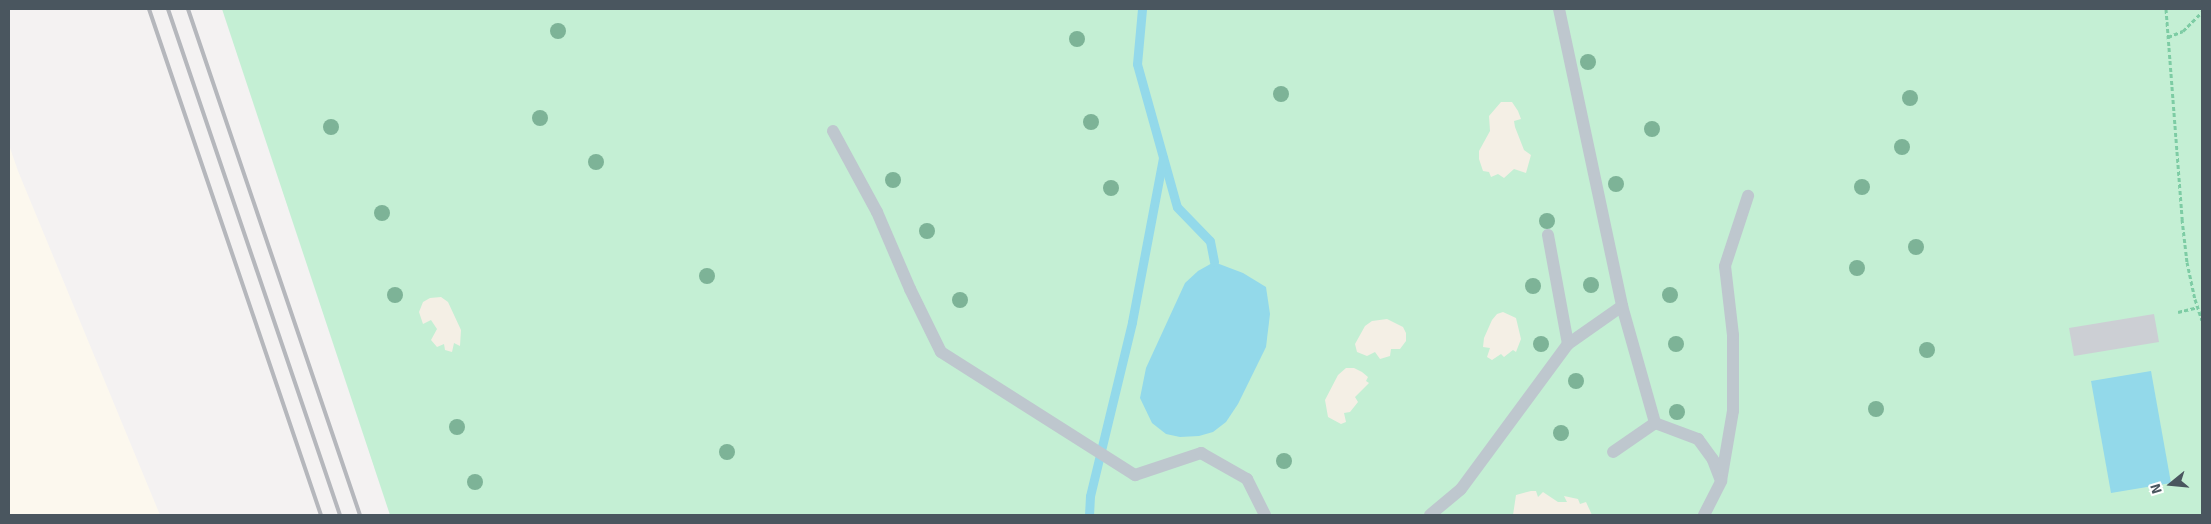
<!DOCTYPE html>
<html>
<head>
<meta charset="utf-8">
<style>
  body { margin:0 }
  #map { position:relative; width:2211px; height:524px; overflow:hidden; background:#f4f2f2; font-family:Signika,sans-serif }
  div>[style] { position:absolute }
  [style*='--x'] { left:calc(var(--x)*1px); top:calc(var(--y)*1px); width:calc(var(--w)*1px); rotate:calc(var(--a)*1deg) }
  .commercial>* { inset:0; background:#fcf8ee }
  .green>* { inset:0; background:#c4efd4 }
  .sand>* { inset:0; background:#f4efe5 }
  .water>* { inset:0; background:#93d9ea }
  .stream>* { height:9px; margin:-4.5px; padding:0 4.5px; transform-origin:4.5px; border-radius:4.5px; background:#93d9ea }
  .building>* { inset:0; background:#cccfd4 }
  .path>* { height:3px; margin-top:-1.5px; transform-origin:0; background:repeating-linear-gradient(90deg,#7dcca4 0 4px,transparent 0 6.5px) }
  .service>* { height:12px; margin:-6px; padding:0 6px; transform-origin:6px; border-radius:6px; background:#bec7ce }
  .rail>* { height:4px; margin:-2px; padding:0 2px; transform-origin:2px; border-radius:2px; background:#b5b7bc }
  .trees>* { width:16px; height:16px; margin:-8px; border-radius:50%; background:#7db397 }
  span { translate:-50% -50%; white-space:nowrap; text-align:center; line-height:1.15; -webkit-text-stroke:4px #fff; paint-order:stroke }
  .frame { position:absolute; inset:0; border:10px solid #4a565f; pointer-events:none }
  .north { position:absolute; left:2146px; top:459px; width:50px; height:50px; -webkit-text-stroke:4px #fff; paint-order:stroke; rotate:253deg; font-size:14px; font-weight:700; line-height:20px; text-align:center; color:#4a565f }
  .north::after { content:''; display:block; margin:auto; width:18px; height:22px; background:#4a565f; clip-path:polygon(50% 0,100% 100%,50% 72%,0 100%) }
</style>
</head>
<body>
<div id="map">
  <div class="commercial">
    <i style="clip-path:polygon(9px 145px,18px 171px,160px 515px,9px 515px)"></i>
  </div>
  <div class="green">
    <i style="clip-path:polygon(222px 9px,2202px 9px,2202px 515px,390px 515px)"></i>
  </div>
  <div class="sand">
    <i style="clip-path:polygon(1501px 102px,1512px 102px,1518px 111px,1521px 119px,1514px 121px,1515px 127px,1524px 150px,1531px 155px,1526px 173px,1514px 169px,1504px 178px,1498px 174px,1491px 177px,1489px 172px,1483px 171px,1479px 159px,1479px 151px,1490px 131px,1489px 116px)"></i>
    <i style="clip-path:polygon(441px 297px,448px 302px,461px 330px,460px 346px,454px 343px,452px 352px,445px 350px,444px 344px,437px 347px,431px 340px,437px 329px,431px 320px,423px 324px,419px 312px,423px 302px,430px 298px)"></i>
    <i style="clip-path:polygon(1503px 312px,1516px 318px,1521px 339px,1516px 352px,1513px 350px,1504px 357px,1501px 354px,1492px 360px,1487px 357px,1490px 348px,1483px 347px,1484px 338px,1492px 320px,1497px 314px)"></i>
    <i style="clip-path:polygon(1387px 319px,1403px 327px,1406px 333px,1406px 341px,1400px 349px,1391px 349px,1390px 356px,1380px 359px,1375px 352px,1367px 356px,1357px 352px,1355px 344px,1365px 326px,1372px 321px)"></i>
    <i style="clip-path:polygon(1346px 368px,1354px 368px,1362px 372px,1368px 377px,1366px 381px,1369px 383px,1355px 397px,1358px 402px,1350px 412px,1344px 413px,1346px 422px,1341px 424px,1328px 417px,1325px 400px,1338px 375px)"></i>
    <i style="clip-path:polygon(1531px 491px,1536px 491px,1538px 497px,1543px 492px,1558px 502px,1567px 502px,1564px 496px,1578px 499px,1580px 504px,1586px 502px,1592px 515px,1513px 515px,1516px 495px)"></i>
  </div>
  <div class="water">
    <i style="clip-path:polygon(1214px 262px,1243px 273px,1266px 287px,1270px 314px,1266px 347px,1238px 404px,1226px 422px,1213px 432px,1199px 436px,1180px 437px,1166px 434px,1152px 423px,1140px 398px,1146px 368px,1185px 283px,1198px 271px)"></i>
    <i style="clip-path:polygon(2151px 371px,2171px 483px,2111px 493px,2091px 381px)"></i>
  </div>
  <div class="stream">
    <i style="--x:1142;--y:9;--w:55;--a:95.2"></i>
    <i style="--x:1137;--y:64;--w:148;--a:74.4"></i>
    <i style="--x:1177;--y:207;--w:47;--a:45.9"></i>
    <i style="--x:1210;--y:241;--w:21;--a:79"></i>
    <i style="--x:1089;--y:515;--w:19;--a:-87"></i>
    <i style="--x:1090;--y:496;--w:179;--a:-76.4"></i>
    <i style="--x:1132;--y:322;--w:167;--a:-79.3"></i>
  </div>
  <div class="building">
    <i style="clip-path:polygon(2154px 314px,2159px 342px,2074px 356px,2069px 328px)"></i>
  </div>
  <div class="path">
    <i style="--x:2166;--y:9;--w:211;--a:85.6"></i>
    <i style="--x:2182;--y:219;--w:43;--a:83.4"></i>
    <i style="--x:2187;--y:262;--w:38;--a:78"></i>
    <i style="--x:2195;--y:299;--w:22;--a:72"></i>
    <i style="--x:2168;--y:37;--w:16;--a:-22"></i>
    <i style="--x:2183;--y:31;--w:27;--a:-45"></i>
    <i style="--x:2178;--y:312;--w:21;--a:-14"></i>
  </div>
  <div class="service">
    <i style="--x:1559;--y:9;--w:304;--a:78"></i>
    <i style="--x:1622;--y:306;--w:122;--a:74.2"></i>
    <i style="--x:1655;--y:423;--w:51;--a:145.4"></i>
    <i style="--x:833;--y:131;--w:92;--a:61.5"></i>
    <i style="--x:877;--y:212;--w:84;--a:66.8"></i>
    <i style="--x:910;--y:289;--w:70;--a:63.8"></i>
    <i style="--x:941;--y:352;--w:230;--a:32.4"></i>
    <i style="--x:1135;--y:475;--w:70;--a:-18.4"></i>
    <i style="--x:1201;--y:453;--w:53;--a:29.5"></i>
    <i style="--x:1247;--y:479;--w:40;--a:63.4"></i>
    <i style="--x:1548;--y:235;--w:111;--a:79.6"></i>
    <i style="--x:1655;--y:423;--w:46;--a:20.4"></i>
    <i style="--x:1698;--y:439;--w:26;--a:54"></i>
    <i style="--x:1713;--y:460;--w:22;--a:69"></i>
    <i style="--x:1721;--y:481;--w:71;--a:-80.3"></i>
    <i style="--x:1733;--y:411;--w:76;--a:-90"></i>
    <i style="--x:1733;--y:335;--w:69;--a:-96.6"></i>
    <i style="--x:1725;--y:266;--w:74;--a:-71.8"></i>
    <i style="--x:1430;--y:515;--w:40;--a:-40"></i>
    <i style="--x:1461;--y:489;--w:180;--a:-53.6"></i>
    <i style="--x:1568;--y:344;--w:66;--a:-35.1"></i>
    <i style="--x:1704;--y:515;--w:38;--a:-63"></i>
  </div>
  <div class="rail">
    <i style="--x:149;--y:9;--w:534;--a:71.23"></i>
    <i style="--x:168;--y:9;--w:534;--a:71.23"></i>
    <i style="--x:188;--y:9;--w:534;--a:71.23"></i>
  </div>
  <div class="trees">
    <i style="left:558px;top:31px"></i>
    <i style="left:1077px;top:39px"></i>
    <i style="left:1588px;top:62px"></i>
    <i style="left:1281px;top:94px"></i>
    <i style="left:1910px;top:98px"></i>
    <i style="left:540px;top:118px"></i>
    <i style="left:1091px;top:122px"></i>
    <i style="left:331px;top:127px"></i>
    <i style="left:1652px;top:129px"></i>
    <i style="left:1902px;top:147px"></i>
    <i style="left:596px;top:162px"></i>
    <i style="left:893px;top:180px"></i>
    <i style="left:1616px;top:184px"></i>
    <i style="left:1862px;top:187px"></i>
    <i style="left:1111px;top:188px"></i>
    <i style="left:382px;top:213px"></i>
    <i style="left:1547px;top:221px"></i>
    <i style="left:927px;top:231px"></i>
    <i style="left:1916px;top:247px"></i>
    <i style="left:1857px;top:268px"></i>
    <i style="left:707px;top:276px"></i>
    <i style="left:1591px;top:285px"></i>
    <i style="left:1533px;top:286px"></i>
    <i style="left:395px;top:295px"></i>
    <i style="left:1670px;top:295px"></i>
    <i style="left:960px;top:300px"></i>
    <i style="left:1541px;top:344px"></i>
    <i style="left:1676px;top:344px"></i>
    <i style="left:1927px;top:350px"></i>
    <i style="left:1576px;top:381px"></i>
    <i style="left:1876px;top:409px"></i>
    <i style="left:1677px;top:412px"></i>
    <i style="left:457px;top:427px"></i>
    <i style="left:1561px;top:433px"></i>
    <i style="left:727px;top:452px"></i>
    <i style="left:1284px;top:461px"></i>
    <i style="left:475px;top:482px"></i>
  </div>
  <div class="frame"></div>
  <div class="north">N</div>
</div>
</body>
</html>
